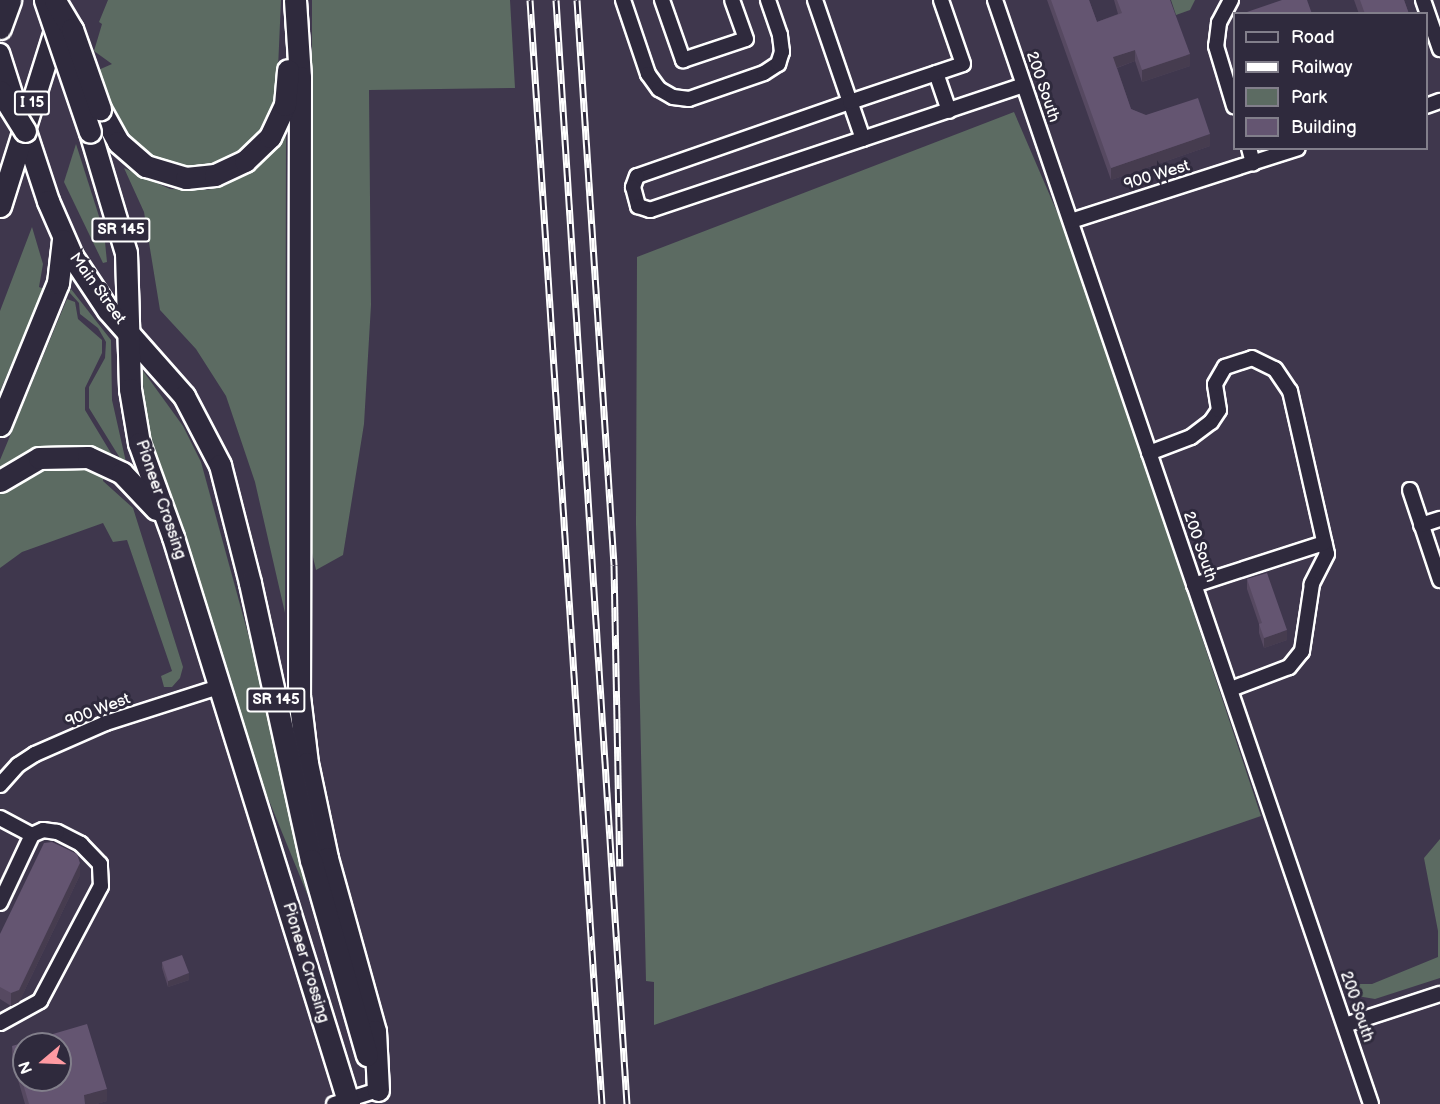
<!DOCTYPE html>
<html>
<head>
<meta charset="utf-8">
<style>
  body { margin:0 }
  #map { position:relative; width:1440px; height:1104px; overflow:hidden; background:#3f374d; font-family:"Balsamiq Sans",sans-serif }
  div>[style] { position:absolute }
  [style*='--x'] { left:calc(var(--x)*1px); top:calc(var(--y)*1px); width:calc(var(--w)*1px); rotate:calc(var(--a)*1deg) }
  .green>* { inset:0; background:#5c6b62 }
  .roads { filter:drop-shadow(2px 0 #fff) drop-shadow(-2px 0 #fff) drop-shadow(0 2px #fff) drop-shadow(0 -2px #fff) }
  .minor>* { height:14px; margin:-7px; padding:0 7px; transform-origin:7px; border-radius:7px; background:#2f2a3d }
  .highway>* { height:21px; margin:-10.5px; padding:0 10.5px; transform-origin:10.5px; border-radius:10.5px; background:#2f2a3d }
  .rail>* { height:7px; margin-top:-3.5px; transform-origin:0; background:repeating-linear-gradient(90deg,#2f2a3d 0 14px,#fff 0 28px); box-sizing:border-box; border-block:2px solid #fff }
  .bridges { filter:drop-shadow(2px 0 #fff) drop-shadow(-2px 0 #fff) drop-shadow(0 2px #fff) drop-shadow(0 -2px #fff) }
  .major-bridge>* { height:18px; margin:-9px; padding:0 9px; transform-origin:9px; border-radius:9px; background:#2f2a3d }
  .highway-bridge>* { height:21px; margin:-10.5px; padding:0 10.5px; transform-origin:10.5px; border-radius:10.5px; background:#2f2a3d }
  .wall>* { inset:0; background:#564961 }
  .shaded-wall>* { inset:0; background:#463c4f }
  .building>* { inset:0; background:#645571 }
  span { translate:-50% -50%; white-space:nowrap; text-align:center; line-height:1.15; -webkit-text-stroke:6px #2f2a3d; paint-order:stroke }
  .shield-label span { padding:2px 4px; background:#2f2a3d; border:2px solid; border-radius:4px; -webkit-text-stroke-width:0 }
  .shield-label { font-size:15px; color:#fff; font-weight:700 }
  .street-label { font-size:16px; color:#fff }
  .legend { position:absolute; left:1233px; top:12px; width:195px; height:138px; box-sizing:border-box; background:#2f2a3d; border:2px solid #827f8b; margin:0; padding:8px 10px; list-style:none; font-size:18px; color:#fff }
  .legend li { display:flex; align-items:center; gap:12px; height:30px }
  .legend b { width:30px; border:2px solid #827f8b }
  .north { position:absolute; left:12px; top:1032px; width:60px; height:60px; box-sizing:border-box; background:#2f2a3d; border:2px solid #827f8b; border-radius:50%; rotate:251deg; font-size:16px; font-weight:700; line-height:24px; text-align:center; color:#fff }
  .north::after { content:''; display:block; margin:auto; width:21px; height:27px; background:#ff9aa2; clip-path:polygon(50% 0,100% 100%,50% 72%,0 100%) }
</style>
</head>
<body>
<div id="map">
  <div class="green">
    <i style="clip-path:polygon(108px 0,281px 0,276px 115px,242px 160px,176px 174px,123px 139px,96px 71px,112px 64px,94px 51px,102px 24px,99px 22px)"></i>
    <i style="clip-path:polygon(312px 0,510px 0,515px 88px,369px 90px,371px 305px,364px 424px,343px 555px,316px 570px,312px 553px,311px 455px)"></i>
    <i style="clip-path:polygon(1171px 0,1195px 0,1190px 10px,1176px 15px)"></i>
    <i style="clip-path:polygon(1014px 112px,1073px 249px,1261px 816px,654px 1025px,654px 982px,646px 981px,636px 524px,637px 257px)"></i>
    <i style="clip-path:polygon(284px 134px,286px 134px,285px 613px,255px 482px,226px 396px,196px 349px,160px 310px,144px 212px,124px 168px,170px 189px,207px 190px,226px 185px,259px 166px)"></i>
    <i style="clip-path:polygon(76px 144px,104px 232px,107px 262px,103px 263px,64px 182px)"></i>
    <i style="clip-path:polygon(32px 227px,43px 264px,39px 287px,44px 289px,0 391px,0 311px)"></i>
    <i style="clip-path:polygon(71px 289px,111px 340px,112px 400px,128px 471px,89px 408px,89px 387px,105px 358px,106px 342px,98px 328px,80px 314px,79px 303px,69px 292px)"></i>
    <i style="clip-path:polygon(67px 299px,75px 302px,78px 319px,102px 340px,102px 353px,85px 388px,85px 410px,114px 458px,0 470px,0 460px)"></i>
    <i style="clip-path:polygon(141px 368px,183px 426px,201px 462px,265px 696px,308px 896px,239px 727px,149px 433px)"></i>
    <i style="clip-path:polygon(83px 467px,104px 475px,103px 481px,133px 508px,183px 667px,180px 678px,172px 687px,164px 687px,161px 676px,172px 671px,127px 540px,113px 542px,103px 523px,22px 552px,0 568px,0 492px,40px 468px)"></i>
    <i style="clip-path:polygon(1440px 839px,1440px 978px,1375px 999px,1357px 996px,1343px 974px,1358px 984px,1372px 984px,1438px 957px,1438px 931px,1424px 858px)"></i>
  </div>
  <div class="roads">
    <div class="minor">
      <i style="--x:623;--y:0;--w:78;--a:71.3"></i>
      <i style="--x:648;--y:74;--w:19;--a:54"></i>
      <i style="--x:659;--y:89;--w:16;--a:30"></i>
      <i style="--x:673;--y:97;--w:16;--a:7"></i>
      <i style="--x:689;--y:99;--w:79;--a:-19.1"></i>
      <i style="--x:764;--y:73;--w:17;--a:-33"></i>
      <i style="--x:778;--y:64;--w:13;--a:-72"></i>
      <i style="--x:782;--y:52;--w:17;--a:-97"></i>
      <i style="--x:780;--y:35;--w:37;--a:-109"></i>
      <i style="--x:662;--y:0;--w:64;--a:70.7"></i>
      <i style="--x:683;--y:60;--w:66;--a:-18.4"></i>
      <i style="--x:746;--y:39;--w:41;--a:-109.7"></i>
      <i style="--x:815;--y:0;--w:108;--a:71.1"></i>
      <i style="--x:850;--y:102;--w:225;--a:160.8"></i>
      <i style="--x:637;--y:176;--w:12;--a:110"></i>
      <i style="--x:633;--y:187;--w:20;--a:75"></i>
      <i style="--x:638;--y:206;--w:13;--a:18"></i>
      <i style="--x:650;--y:210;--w:393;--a:-18.5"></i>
      <i style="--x:995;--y:0;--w:1166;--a:71.19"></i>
      <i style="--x:1231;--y:0;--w:26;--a:118"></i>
      <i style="--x:1219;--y:23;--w:23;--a:97"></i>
      <i style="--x:1216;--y:46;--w:63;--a:73.3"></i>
      <i style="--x:1423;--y:0;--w:52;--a:70.9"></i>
      <i style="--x:936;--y:73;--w:40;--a:71.1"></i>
      <i style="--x:1426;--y:106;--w:15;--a:-20"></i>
      <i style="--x:863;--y:139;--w:39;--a:-109"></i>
      <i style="--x:850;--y:102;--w:119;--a:-18.6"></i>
      <i style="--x:963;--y:64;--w:68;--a:-109"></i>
      <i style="--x:1249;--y:148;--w:16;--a:75"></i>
      <i style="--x:1071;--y:221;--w:238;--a:-17.8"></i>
      <i style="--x:1149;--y:453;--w:45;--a:-20.9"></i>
      <i style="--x:1191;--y:437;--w:25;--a:-37"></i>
      <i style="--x:1211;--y:422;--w:14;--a:-56"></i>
      <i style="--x:1219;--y:410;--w:26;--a:-99"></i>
      <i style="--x:1215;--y:384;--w:20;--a:-60"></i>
      <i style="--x:1225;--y:367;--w:28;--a:-18"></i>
      <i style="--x:1252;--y:358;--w:25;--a:26"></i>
      <i style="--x:1275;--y:369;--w:27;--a:56"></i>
      <i style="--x:1290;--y:391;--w:167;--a:77.2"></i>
      <i style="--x:1327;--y:554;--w:34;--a:117"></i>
      <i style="--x:1312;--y:584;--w:68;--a:98.5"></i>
      <i style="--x:1302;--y:651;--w:21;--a:129"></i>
      <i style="--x:1289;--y:667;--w:62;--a:159.2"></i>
      <i style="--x:1410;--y:490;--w:95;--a:71.6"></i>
      <i style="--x:1421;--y:525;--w:20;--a:-18"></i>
      <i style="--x:1194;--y:585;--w:137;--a:-17.9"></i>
      <i style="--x:0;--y:785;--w:27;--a:-48"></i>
      <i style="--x:18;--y:765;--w:20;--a:-33"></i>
      <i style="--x:35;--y:754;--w:77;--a:-23.6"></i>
      <i style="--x:106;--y:723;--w:119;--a:-17.7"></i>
      <i style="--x:0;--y:818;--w:36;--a:28"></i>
      <i style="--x:32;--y:835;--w:75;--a:115.2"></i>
      <i style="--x:0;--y:1023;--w:46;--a:-28.8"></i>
      <i style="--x:40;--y:1001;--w:130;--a:-62.1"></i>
      <i style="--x:101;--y:886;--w:22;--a:-93"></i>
      <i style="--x:100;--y:864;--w:28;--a:-134"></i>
      <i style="--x:81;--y:844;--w:27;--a:-153"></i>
      <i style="--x:57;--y:832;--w:14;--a:-172"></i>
      <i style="--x:43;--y:830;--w:12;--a:156"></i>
      <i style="--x:1345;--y:1025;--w:100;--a:-18.1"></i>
      <i style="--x:334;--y:1104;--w:46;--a:-17.7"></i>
    </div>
    <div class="highway">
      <i style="--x:295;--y:0;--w:77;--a:86.3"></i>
      <i style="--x:300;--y:77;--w:619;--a:90.09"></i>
      <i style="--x:299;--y:696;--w:67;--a:83.2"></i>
      <i style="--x:307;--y:763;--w:97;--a:78.1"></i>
      <i style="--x:327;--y:858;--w:180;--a:74.5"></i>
      <i style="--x:375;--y:1031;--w:59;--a:87.1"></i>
      <i style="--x:0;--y:28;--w:30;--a:-70"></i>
      <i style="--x:100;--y:109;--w:38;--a:61"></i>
      <i style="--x:118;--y:142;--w:37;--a:41"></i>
      <i style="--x:146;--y:166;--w:42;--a:16.7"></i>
      <i style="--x:186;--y:178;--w:29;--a:-6"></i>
      <i style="--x:215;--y:175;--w:33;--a:-25"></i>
      <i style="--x:245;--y:161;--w:35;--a:-44"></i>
      <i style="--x:270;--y:137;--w:35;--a:-65"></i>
      <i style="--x:285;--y:105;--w:35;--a:-85"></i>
      <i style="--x:25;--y:131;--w:74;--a:71.8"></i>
      <i style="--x:48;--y:201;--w:60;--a:66.4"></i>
      <i style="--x:72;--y:256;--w:65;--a:56.3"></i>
      <i style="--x:108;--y:310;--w:115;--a:48.5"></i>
      <i style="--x:184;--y:396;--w:78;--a:62.4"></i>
      <i style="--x:220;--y:465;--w:122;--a:75.7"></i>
      <i style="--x:250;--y:583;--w:284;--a:77.6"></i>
      <i style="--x:311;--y:860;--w:203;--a:74"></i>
      <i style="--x:90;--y:132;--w:126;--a:73.4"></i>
      <i style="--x:126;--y:253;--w:136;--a:88.3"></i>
      <i style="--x:130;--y:389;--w:55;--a:80.5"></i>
      <i style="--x:139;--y:443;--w:100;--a:70.1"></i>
      <i style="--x:173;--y:537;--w:594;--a:72.76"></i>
      <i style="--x:0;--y:206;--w:194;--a:-72.6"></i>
      <i style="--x:0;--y:425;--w:153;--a:-67.8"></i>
      <i style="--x:58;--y:283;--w:43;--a:-83.4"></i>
      <i style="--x:0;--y:481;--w:45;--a:-30.5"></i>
      <i style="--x:39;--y:458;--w:49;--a:-1.2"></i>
      <i style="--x:88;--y:457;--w:38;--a:25"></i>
      <i style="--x:122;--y:473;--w:50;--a:46.6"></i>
    </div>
  </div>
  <div class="rail">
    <i style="--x:530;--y:0;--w:1106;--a:86.27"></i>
    <i style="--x:556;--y:0;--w:1106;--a:86.32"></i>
    <i style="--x:577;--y:0;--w:566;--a:86.25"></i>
    <i style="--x:614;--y:565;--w:301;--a:88.9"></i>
  </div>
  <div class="bridges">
    <div class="major-bridge">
      <i style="--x:0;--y:53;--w:63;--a:72.4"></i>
    </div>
    <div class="highway-bridge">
      <i style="--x:45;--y:0;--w:139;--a:71.2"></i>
      <i style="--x:55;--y:1;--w:33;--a:59"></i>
      <i style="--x:72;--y:29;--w:85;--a:70.7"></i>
      <i style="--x:0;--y:91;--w:47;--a:58"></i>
    </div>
  </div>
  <div class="wall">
    <i style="clip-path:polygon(1047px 0,1089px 0,1097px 22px,1118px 14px,1114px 0,1170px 0,1190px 66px,1142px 82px,1135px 61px,1117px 68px,1131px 109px,1210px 146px,1111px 180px)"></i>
    <i style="clip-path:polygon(1354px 0,1404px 0,1409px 14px,1359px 14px)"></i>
    <i style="clip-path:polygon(1247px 579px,1287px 640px,1264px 648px,1259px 633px,1259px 624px,1247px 589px)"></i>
    <i style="clip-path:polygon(80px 875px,19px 1002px,11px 1006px,0 999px,0 934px)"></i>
    <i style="clip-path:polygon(162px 962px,189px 980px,168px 987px,162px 968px)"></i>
    <i style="clip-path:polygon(12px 1046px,107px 1101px,96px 1104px,25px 1104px,12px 1059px)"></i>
  </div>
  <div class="shaded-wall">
    <i style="clip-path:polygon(1135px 50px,1135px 61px,1113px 69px,1113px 57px)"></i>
    <i style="clip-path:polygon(1190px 54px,1190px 66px,1142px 82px,1142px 70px)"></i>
    <i style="clip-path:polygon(1210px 134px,1210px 146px,1111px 180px,1111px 168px)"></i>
    <i style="clip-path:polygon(1287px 630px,1287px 640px,1264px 648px,1264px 638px)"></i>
    <i style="clip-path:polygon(80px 863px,80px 875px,19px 1002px,11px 1006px,11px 993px)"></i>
    <i style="clip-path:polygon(189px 973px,189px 980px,168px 987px,168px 981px)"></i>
    <i style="clip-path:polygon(107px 1089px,107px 1101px,96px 1104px,84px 1104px,84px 1095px)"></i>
  </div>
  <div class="building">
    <i style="clip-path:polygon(1051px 0,1089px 0,1097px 22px,1122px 13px,1117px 0,1170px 0,1190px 54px,1142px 70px,1135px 50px,1113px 57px,1131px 109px,1146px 115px,1198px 98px,1210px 134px,1111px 168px)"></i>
    <i style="clip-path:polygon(1282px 0,1307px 0,1312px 14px,1244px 13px)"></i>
    <i style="clip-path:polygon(1360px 0,1404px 0,1409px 14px,1365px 14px)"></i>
    <i style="clip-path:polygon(1267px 573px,1287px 630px,1264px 638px,1259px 624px,1262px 623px,1247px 579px)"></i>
    <i style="clip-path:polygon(52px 842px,77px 854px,80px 863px,19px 990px,11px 993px,0 987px,0 934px,44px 843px)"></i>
    <i style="clip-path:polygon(182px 955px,189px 973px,168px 981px,162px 962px)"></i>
    <i style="clip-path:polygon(evenodd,87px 1024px,107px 1089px,84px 1095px,85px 1104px,29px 1104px,12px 1046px,87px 1024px,24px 1044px,60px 1044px,60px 1080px,24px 1080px,24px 1044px)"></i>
  </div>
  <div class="shield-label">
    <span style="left:32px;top:103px">I 15</span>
    <span style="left:121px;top:230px">SR 145</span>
    <span style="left:276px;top:700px">SR 145</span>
  </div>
  <div class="street-label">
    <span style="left:1042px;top:87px;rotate:71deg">200 South</span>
    <span style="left:1157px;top:176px;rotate:-17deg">900 West</span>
    <span style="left:97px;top:289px;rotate:54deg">Main Street</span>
    <span style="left:160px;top:500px;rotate:71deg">Pioneer Crossing</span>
    <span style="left:1199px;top:547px;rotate:71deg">200 South</span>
    <span style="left:98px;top:711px;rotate:-21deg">900 West</span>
    <span style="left:305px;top:963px;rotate:73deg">Pioneer Crossing</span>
    <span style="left:1356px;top:1007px;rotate:71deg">200 South</span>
  </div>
  <ul class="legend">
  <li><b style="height:8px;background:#2f2a3d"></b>Road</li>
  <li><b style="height:8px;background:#fff"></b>Railway</li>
  <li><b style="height:16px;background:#5c6b62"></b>Park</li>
  <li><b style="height:16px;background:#645571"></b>Building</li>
  </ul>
  <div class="north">N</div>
</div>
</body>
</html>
